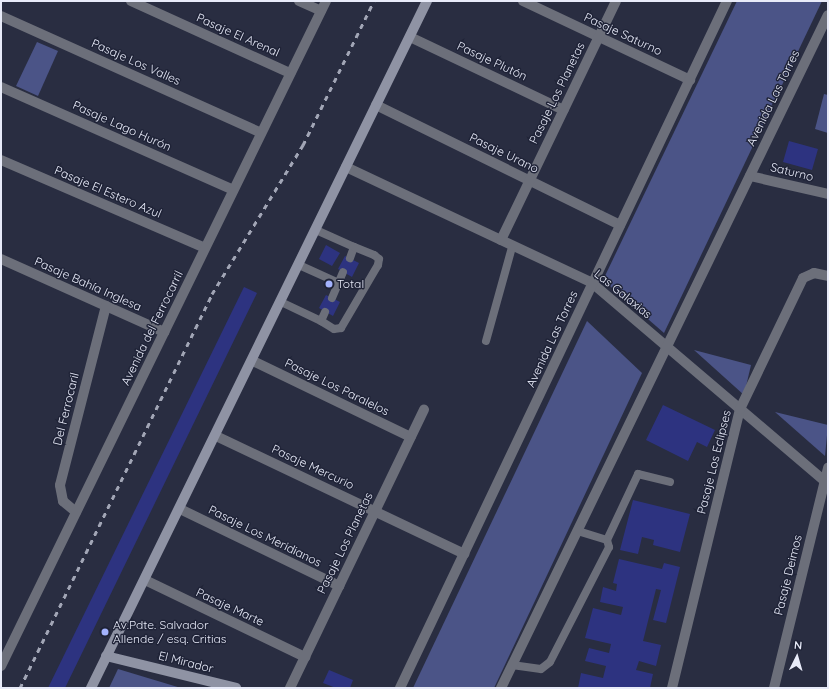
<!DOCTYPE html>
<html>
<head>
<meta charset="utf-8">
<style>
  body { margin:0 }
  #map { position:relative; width:829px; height:689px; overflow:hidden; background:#292d41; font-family:Quicksand,sans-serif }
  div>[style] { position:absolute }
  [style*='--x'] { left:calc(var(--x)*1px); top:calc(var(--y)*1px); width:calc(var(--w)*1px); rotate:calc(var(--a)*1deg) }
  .green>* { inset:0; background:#4b5487 }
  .building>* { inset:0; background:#2d3380 }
  .service>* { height:8px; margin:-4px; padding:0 4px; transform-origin:4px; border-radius:4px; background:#6c6f7a }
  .minor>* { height:10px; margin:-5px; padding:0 5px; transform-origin:5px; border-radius:5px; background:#6c6f7a }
  .tertiary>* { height:10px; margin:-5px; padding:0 5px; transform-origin:5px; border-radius:5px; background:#6c6f7a }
  .secondary>* { height:10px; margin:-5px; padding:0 5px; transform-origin:5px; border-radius:5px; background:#8f93a4 }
  .rail>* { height:3px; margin-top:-1.5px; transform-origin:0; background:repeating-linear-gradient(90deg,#a2a6b6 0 5px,transparent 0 10px) }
  .dots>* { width:11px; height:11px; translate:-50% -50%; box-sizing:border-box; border:2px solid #1f2337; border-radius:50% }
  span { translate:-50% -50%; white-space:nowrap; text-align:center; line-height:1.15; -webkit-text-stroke:3px #1f2337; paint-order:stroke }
  .street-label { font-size:12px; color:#e8ebf9 }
  .poi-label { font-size:12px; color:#e8ebf9 }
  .left { translate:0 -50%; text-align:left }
  .frame { position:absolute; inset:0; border:2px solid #e8ebf9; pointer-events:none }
  .north { position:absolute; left:777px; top:637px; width:40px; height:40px; -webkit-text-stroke:3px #1f2337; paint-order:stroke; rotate:5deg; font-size:11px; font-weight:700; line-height:16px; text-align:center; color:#e8ebf9 }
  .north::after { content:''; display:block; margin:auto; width:14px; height:18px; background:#e8ebf9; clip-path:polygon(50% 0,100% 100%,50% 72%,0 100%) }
</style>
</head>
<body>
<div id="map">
  <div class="green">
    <i style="clip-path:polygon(737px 1px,822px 1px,664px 333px,603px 280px)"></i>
    <i style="clip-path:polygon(37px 42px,58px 51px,38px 96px,16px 86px)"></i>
    <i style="clip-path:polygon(824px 94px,828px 95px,828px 133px,815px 129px)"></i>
    <i style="clip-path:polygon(587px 321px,642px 373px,494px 688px,413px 688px)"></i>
    <i style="clip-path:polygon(694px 350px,751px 365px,744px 395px)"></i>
    <i style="clip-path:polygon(775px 412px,828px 425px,825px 456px)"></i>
    <i style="clip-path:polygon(118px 669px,181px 688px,109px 688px)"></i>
  </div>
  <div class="building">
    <i style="clip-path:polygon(789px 141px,818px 149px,812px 170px,783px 162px)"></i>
    <i style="clip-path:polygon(326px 245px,340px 253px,332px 266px,319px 259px)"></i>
    <i style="clip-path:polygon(345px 256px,359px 263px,352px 277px,338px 269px)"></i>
    <i style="clip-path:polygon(244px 287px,257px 293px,65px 688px,48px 688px)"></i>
    <i style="clip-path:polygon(326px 295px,340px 302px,333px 316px,319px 308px)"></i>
    <i style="clip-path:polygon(663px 405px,715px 430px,707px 447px,697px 442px,688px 461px,646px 440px)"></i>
    <i style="clip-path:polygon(633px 500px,690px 514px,680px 552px,653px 545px,654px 540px,642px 537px,638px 554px,620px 550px)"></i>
    <i style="clip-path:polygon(619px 559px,662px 569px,664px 563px,680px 567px,666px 623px,653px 620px,661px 590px,656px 589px,643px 641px,661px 645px,656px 666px,639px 661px,636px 670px,653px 674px,650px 688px,578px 688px,581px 673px,603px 678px,606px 666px,585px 661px,589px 648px,609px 653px,611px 644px,585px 638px,593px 608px,621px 615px,623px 607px,600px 602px,603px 587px,616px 591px,617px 584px,613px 583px)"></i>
    <i style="clip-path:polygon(329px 670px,353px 680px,350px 688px,336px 688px,323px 683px)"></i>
  </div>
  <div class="service">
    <i style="--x:316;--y:230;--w:42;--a:24.1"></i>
    <i style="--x:354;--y:247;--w:12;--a:110"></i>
    <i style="--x:299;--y:265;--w:44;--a:24.2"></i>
    <i style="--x:332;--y:298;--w:28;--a:-67"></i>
    <i style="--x:281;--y:302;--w:44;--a:25.4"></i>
    <i style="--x:321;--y:321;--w:10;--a:-66"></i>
    <i style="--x:321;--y:321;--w:15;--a:32"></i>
    <i style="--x:334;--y:329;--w:7;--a:-8"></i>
    <i style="--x:341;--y:328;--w:73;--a:-59.6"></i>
    <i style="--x:378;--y:265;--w:6;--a:-81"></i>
    <i style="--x:379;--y:259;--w:6;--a:-141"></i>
    <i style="--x:374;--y:255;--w:22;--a:-158"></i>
    <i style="--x:486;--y:341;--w:98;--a:-74.5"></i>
    <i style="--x:607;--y:540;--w:73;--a:-64.8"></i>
    <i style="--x:638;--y:474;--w:33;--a:14"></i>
    <i style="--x:512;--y:665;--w:29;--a:8"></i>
    <i style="--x:541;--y:669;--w:11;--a:-38"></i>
    <i style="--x:550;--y:662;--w:129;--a:-62.8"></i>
    <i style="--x:609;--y:547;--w:7;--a:-106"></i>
    <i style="--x:607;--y:540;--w:31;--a:-163"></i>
  </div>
  <div class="minor">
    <i style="--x:131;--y:1;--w:175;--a:24.4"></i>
    <i style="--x:299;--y:1;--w:24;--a:24"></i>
    <i style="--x:523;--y:1;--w:185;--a:25.3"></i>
    <i style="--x:1;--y:16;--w:285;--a:24.2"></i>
    <i style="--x:410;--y:37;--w:170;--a:25.4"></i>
    <i style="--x:1;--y:87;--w:254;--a:23.9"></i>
    <i style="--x:376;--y:105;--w:272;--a:26.2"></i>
    <i style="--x:1;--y:160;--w:222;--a:23.3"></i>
    <i style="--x:346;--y:167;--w:272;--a:25.2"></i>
    <i style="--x:592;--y:283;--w:310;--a:40.4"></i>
    <i style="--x:750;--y:176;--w:80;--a:13"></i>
    <i style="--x:501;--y:240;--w:265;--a:-64.3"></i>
    <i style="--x:1;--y:259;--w:179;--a:24.1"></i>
    <i style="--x:253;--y:361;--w:175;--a:25.7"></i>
    <i style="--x:216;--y:436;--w:275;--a:25.4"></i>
    <i style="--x:180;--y:509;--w:177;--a:25.8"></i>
    <i style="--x:76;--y:512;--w:17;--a:-140"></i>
    <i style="--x:63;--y:501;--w:16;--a:-101"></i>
    <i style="--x:60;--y:485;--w:185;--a:-75.6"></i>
    <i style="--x:145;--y:580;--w:178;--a:25.7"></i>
    <i style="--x:290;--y:688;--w:309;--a:-64.3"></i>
    <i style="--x:672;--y:688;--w:287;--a:-76.3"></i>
    <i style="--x:740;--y:409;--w:145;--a:-64.3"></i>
    <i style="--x:803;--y:278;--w:12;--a:-24"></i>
    <i style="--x:814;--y:273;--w:14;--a:12"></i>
    <i style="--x:774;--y:688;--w:227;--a:-76.2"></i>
  </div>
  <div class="tertiary">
    <i style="--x:1;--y:666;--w:740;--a:-63.95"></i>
    <i style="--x:400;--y:688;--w:761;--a:-64.55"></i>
    <i style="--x:501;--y:688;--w:748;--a:-64.09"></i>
  </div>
  <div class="secondary">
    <i style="--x:106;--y:656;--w:134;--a:13.8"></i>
    <i style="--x:91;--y:688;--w:765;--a:-63.94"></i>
  </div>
  <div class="rail">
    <i style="--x:20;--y:688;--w:438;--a:-64"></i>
    <i style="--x:212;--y:294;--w:175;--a:-58.6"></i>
    <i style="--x:303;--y:145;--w:161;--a:-63.8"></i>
  </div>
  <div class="dots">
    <i style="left:329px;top:284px;background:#a3b2fd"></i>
    <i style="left:105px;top:632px;background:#a3b2fd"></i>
  </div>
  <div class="street-label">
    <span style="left:623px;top:34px;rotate:25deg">Pasaje Saturno</span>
    <span style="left:238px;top:35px;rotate:24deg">Pasaje El Arenal</span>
    <span style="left:492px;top:61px;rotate:25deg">Pasaje Plutón</span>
    <span style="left:136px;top:62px;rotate:24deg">Pasaje Los Valles</span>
    <span style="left:557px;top:93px;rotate:-64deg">Pasaje Los Planetas</span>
    <span style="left:773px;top:98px;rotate:-64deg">Avenida Las Torres</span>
    <span style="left:122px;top:126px;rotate:24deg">Pasaje Lago Hurón</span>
    <span style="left:504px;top:153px;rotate:26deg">Pasaje Urano</span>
    <span style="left:792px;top:172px;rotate:14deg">Saturno</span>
    <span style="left:108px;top:192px;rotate:23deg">Pasaje El Estero Azul</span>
    <span style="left:88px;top:284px;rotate:24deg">Pasaje Bahía Inglesa</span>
    <span style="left:623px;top:294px;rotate:39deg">Las Galaxias</span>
    <span style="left:152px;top:328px;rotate:-64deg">Avenida del Ferrocarril</span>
    <span style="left:552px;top:339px;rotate:-65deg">Avenida Las Torres</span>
    <span style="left:337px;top:387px;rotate:26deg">Pasaje Los Paralelos</span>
    <span style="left:66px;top:409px;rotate:-76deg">Del Ferrocaril</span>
    <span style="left:714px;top:462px;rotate:-76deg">Pasaje Los Eclipses</span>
    <span style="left:313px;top:467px;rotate:25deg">Pasaje Mercurio</span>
    <span style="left:265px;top:536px;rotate:26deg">Pasaje Los Meridianos</span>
    <span style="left:345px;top:543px;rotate:-64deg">Pasaje Los Planetas</span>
    <span style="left:788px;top:575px;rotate:-76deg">Pasaje Deimos</span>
    <span style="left:230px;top:607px;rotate:25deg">Pasaje Marte</span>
    <span style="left:186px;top:662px;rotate:14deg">El Mirador</span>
  </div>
  <div class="poi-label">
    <span class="left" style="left:337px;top:284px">Total</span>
    <span class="left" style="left:113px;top:632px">Av.Pdte. Salvador<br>Allende / esq. Critias</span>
  </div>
  <div class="frame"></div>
  <div class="north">N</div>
</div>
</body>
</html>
